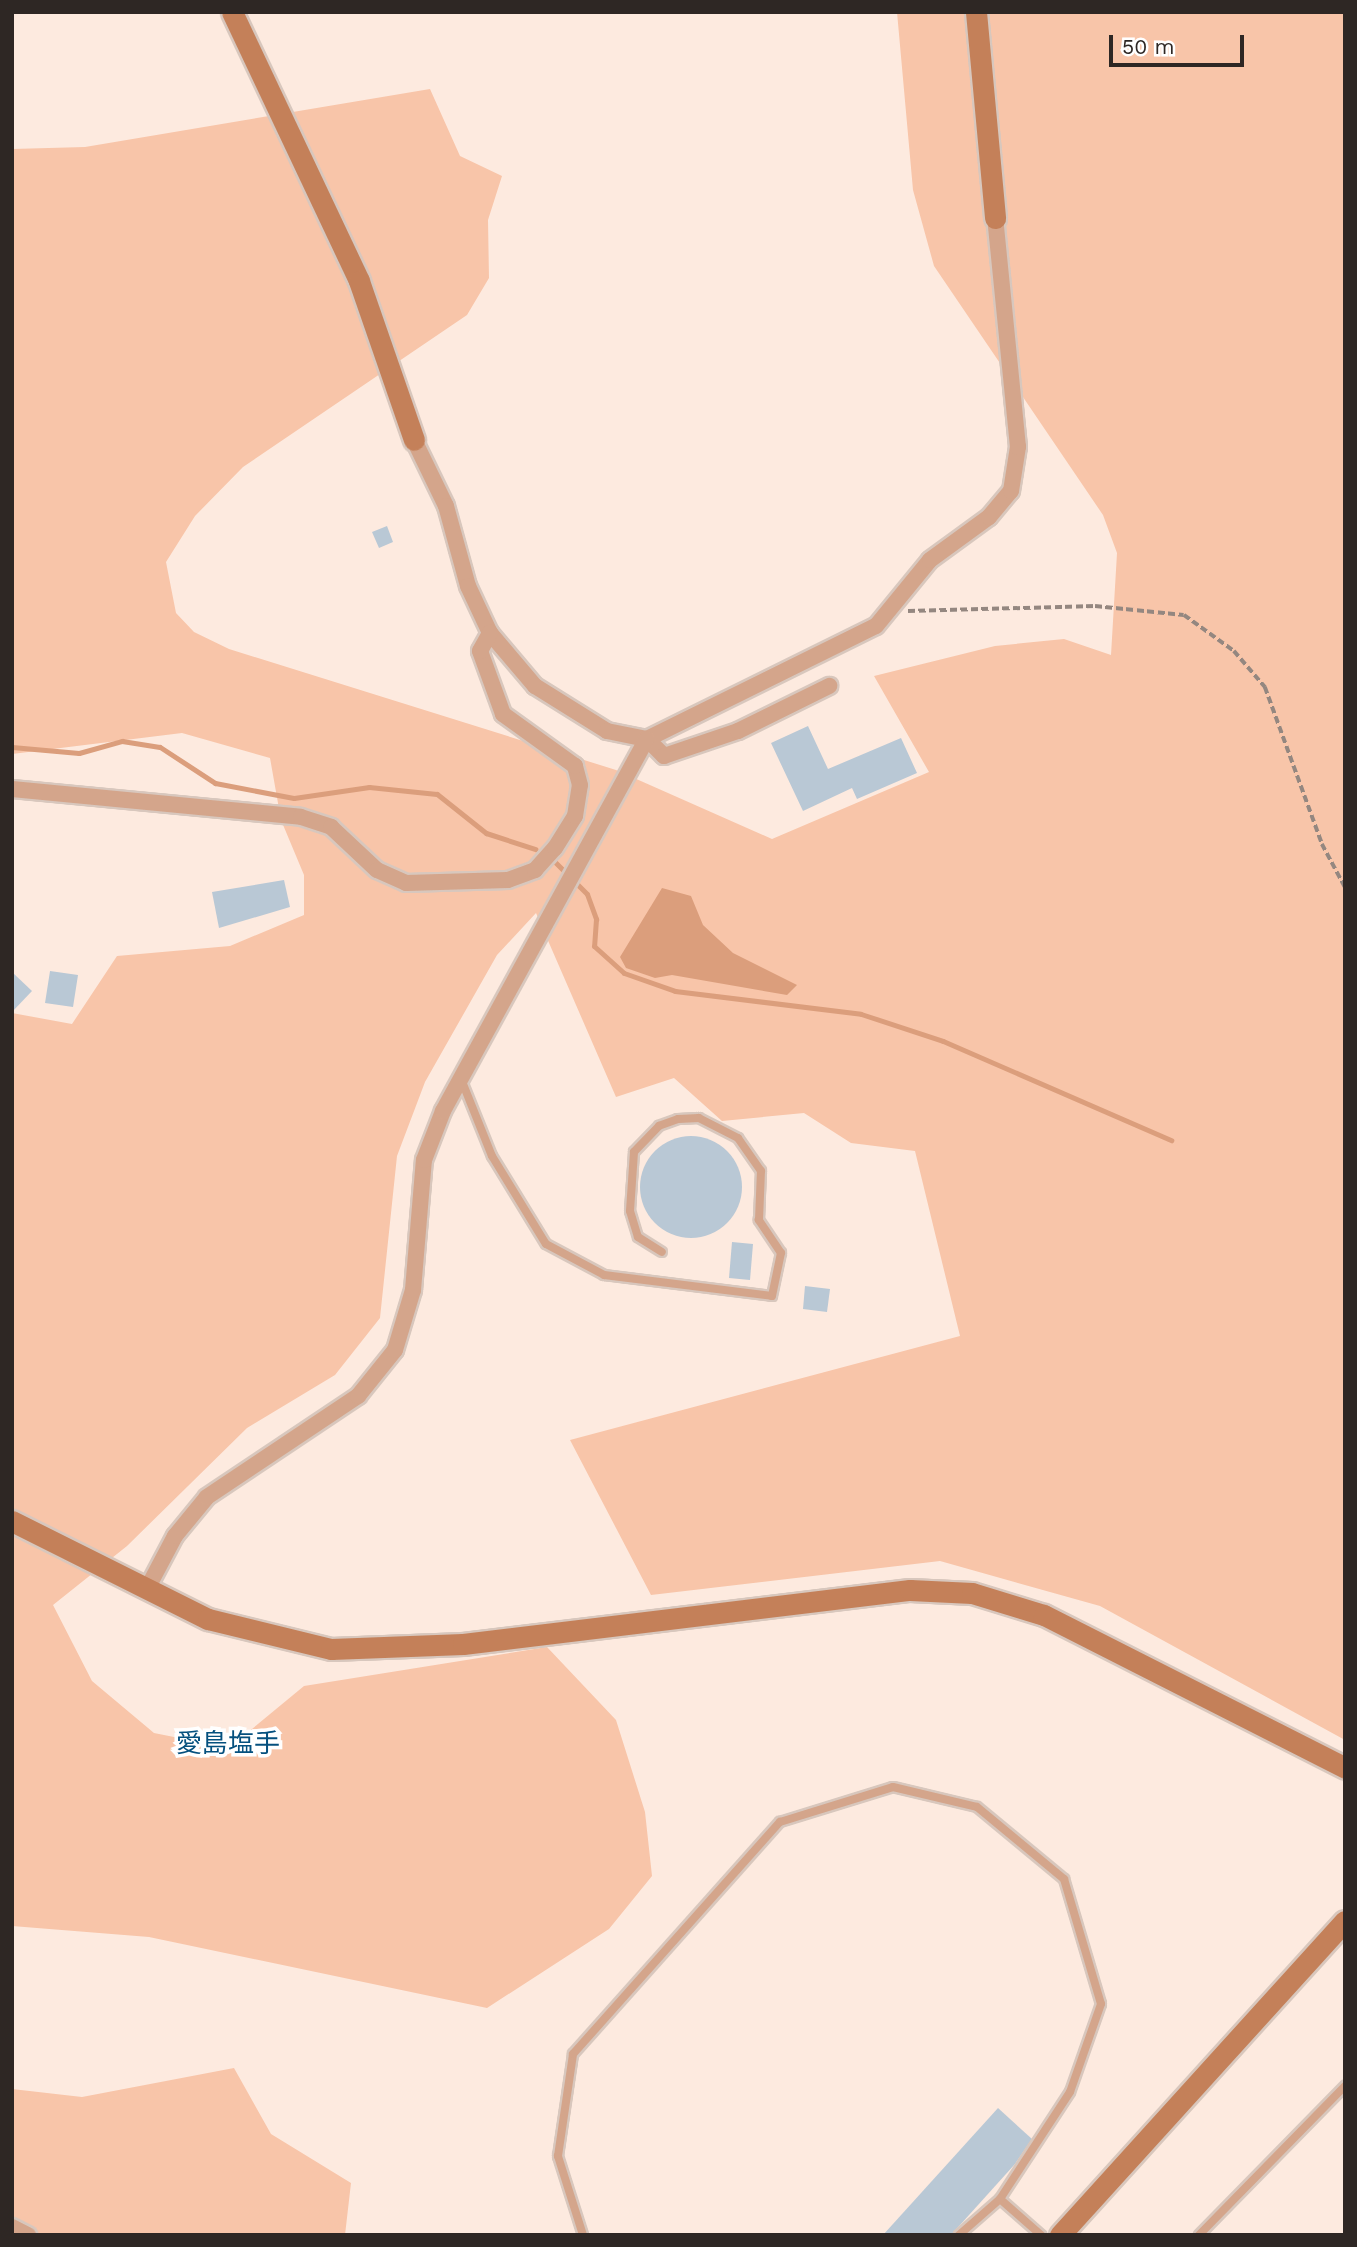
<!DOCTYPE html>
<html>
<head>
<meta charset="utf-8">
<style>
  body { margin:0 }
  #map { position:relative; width:1357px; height:2247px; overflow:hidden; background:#fdeadf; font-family:"Work Sans","Noto Sans JP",sans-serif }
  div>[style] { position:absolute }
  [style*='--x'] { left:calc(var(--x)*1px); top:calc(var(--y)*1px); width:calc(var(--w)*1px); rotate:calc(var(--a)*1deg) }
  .green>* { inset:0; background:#f8c5a9 }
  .water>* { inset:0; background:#db9e7c }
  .stream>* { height:5px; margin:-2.5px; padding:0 2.5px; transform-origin:2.5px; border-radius:2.5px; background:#db9e7c }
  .building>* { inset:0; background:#b9c8d5 }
  .round { border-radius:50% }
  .path>* { height:3.5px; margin-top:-1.75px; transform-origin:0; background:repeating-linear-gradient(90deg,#948780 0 7px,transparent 0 10.5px) }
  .roads { filter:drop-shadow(2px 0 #d8c7bd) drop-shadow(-2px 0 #d8c7bd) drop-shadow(0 2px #d8c7bd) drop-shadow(0 -2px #d8c7bd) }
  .lane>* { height:8px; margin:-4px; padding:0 4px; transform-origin:4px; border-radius:4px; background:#d4a58b }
  .street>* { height:16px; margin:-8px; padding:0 8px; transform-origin:8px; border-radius:8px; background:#d4a58b }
  .secondary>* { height:21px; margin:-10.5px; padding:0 10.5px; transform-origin:10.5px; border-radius:10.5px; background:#c48059 }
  span { translate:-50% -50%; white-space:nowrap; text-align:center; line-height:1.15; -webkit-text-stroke:7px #fff; paint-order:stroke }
  .quarter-label { font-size:26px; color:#05507e }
  .frame { position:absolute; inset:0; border:14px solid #2e2724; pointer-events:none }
  .scale { position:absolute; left:1109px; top:35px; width:135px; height:32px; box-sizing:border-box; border:4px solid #2e2724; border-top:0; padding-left:9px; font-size:21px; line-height:24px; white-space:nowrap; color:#2e2724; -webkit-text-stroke:5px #fff; paint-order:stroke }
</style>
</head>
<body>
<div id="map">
  <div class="green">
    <i style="clip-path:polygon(897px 12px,1345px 12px,1345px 1740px,1100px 1606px,940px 1561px,651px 1595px,570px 1440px,960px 1336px,915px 1151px,851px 1143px,804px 1113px,722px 1121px,674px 1078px,616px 1097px,536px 913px,497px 955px,425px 1082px,397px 1156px,380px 1318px,335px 1375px,247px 1428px,127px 1546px,53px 1605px,92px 1681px,154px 1733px,229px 1748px,304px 1686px,547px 1647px,616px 1720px,645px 1812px,652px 1876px,609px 1929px,487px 2008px,149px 1937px,12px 1926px,12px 1013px,72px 1024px,117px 956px,230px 946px,304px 915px,304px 875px,281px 820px,270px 758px,182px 733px,12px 754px,12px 149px,85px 147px,430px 89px,460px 156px,502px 176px,488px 220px,489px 278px,467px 315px,243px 467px,195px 516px,166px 562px,176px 613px,194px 632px,229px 649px,616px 770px,772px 839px,929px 772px,874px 676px,995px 646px,1064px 639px,1111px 655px,1117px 553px,1103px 515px,934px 266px,913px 190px)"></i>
    <i style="clip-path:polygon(234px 2068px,271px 2134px,351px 2183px,345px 2235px,12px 2235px,12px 2089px,82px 2097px)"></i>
  </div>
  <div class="water">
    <i style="clip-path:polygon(662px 888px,691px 896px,703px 925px,733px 953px,797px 985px,787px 995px,672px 975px,655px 978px,626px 968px,620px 957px)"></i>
  </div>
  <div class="stream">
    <i style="--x:12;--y:747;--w:67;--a:5.1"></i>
    <i style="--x:79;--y:753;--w:45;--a:-15.6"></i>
    <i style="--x:122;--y:741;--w:38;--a:9"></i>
    <i style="--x:160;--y:747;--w:66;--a:33.2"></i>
    <i style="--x:215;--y:783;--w:80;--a:10.8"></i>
    <i style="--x:294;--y:798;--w:76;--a:-8.3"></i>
    <i style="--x:369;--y:787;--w:68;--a:5.9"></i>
    <i style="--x:437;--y:794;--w:63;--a:38.5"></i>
    <i style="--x:486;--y:833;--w:52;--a:18.1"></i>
    <i style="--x:551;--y:858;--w:51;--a:45"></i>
    <i style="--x:587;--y:894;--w:27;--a:70"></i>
    <i style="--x:596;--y:919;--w:27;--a:94"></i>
    <i style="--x:594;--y:946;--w:40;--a:42"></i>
    <i style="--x:624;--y:973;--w:54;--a:19.4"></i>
    <i style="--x:675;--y:991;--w:187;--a:7"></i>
    <i style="--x:861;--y:1014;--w:86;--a:18.2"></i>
    <i style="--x:943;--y:1041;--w:249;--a:23.5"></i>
  </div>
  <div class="building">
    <i style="clip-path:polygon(387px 526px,393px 542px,379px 548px,372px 532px)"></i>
    <i style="clip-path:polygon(808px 726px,828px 769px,901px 738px,917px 773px,857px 799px,852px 788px,803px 811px,771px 743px)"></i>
    <i style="clip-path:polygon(284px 880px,290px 907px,219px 928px,212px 892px)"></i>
    <i style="clip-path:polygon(50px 971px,78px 975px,73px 1007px,45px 1003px)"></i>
    <i style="clip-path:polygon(12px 972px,32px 991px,12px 1012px)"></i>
    <i class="round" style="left:640px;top:1136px;width:102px;height:102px"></i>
    <i style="clip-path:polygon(732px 1242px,753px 1244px,750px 1280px,729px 1278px)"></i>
    <i style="clip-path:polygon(805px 1286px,830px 1289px,827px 1312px,803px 1309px)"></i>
    <i style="clip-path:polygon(998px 2108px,1032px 2139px,1015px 2164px,951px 2235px,883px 2235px)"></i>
  </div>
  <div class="path">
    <i style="--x:908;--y:611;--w:187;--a:-1.5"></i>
    <i style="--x:1095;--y:606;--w:89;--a:5.8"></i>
    <i style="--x:1184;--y:615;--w:62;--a:35.8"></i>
    <i style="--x:1234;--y:651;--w:48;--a:49.3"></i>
    <i style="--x:1265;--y:687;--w:167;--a:70"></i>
    <i style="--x:1322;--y:844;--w:49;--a:61.9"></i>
  </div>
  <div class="roads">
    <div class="lane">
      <i style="--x:461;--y:1079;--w:83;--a:68.1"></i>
      <i style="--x:492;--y:1156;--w:103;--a:58.5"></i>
      <i style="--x:546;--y:1244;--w:66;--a:28.1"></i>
      <i style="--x:604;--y:1275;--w:169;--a:7.1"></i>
      <i style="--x:772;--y:1296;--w:44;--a:-78.2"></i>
      <i style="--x:781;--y:1253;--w:40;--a:-124"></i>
      <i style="--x:759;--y:1220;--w:49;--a:-87.7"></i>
      <i style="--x:761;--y:1171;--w:40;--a:-124.9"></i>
      <i style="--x:738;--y:1138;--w:44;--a:-152.9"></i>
      <i style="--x:699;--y:1118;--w:21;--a:177"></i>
      <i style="--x:678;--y:1119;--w:20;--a:160"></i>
      <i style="--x:659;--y:1126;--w:36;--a:134"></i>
      <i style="--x:634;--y:1152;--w:59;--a:93.9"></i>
      <i style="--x:630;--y:1211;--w:27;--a:73"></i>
      <i style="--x:638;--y:1237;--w:28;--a:32"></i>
      <i style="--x:583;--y:2235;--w:83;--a:-107.6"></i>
      <i style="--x:558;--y:2156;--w:103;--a:-81.6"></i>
      <i style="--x:573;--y:2054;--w:311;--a:-48.3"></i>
      <i style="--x:780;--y:1822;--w:118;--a:-17.2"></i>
      <i style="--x:893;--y:1787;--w:86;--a:13.4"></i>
      <i style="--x:977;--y:1807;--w:113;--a:39.6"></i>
      <i style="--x:1064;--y:1879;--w:130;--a:73.5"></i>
      <i style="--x:1101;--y:2004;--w:93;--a:109.4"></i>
      <i style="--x:1070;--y:2092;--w:128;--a:123.2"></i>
      <i style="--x:1000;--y:2199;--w:55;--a:41.3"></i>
      <i style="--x:959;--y:2235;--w:55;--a:-41.3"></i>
      <i style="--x:1199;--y:2235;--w:209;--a:-45.6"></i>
    </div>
    <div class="street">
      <i style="--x:414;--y:440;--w:73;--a:64.1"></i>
      <i style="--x:446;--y:506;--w:83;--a:74.6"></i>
      <i style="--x:468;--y:586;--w:52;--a:64.9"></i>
      <i style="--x:490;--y:633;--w:70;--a:49.7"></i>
      <i style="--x:535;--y:686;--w:85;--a:32"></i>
      <i style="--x:607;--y:731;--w:41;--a:11.3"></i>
      <i style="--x:647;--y:739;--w:255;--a:-26.3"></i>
      <i style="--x:876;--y:626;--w:85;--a:-50.7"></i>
      <i style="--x:930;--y:560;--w:73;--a:-36.1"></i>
      <i style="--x:989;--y:517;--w:34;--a:-50"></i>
      <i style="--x:1011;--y:491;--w:45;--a:-81"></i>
      <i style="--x:1018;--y:447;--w:230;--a:-95.7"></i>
      <i style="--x:647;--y:739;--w:24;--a:45"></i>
      <i style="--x:664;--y:756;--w:78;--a:-18.7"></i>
      <i style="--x:738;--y:731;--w:102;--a:-26.3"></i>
      <i style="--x:12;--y:789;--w:290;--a:5.5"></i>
      <i style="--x:301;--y:817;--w:32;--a:18"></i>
      <i style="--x:331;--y:827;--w:63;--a:43.1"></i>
      <i style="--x:377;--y:870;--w:32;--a:24"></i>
      <i style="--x:406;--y:883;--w:102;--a:-1.7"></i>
      <i style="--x:508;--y:880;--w:29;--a:-20"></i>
      <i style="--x:535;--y:870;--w:30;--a:-48"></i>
      <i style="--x:555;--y:848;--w:38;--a:-58"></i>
      <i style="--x:575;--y:816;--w:31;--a:-81"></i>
      <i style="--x:580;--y:785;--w:20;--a:-105"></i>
      <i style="--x:575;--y:766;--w:89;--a:-144.2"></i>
      <i style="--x:503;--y:714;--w:67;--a:-110.1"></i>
      <i style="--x:480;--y:651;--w:21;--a:-61"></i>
      <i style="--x:147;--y:1589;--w:60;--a:-62.2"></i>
      <i style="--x:175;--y:1536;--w:50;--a:-50.6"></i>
      <i style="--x:207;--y:1497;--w:182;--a:-33.8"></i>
      <i style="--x:358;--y:1396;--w:59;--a:-51.2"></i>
      <i style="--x:395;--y:1350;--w:63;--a:-73.3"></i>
      <i style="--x:413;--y:1290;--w:130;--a:-85.2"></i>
      <i style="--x:424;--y:1160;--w:53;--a:-68.8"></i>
      <i style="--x:443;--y:1111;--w:424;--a:-61.3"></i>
      <i style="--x:12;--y:2227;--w:18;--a:27"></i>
    </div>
    <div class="secondary">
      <i style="--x:232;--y:12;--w:297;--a:64.7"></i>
      <i style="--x:359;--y:281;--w:168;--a:70.9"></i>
      <i style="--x:976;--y:12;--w:207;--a:84.7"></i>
      <i style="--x:12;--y:1521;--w:219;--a:26.6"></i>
      <i style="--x:208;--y:1619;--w:127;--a:13.7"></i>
      <i style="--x:331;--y:1649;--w:132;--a:-2.2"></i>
      <i style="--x:463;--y:1644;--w:450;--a:-6.9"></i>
      <i style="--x:910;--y:1590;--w:62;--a:2.8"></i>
      <i style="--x:972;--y:1593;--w:75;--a:17"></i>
      <i style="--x:1044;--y:1615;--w:338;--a:26.9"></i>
      <i style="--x:1060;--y:2235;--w:424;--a:-47.8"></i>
    </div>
  </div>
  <div class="quarter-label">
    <span style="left:228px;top:1744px">愛島塩手</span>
  </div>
  <div class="frame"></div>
  <div class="scale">50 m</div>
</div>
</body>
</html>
